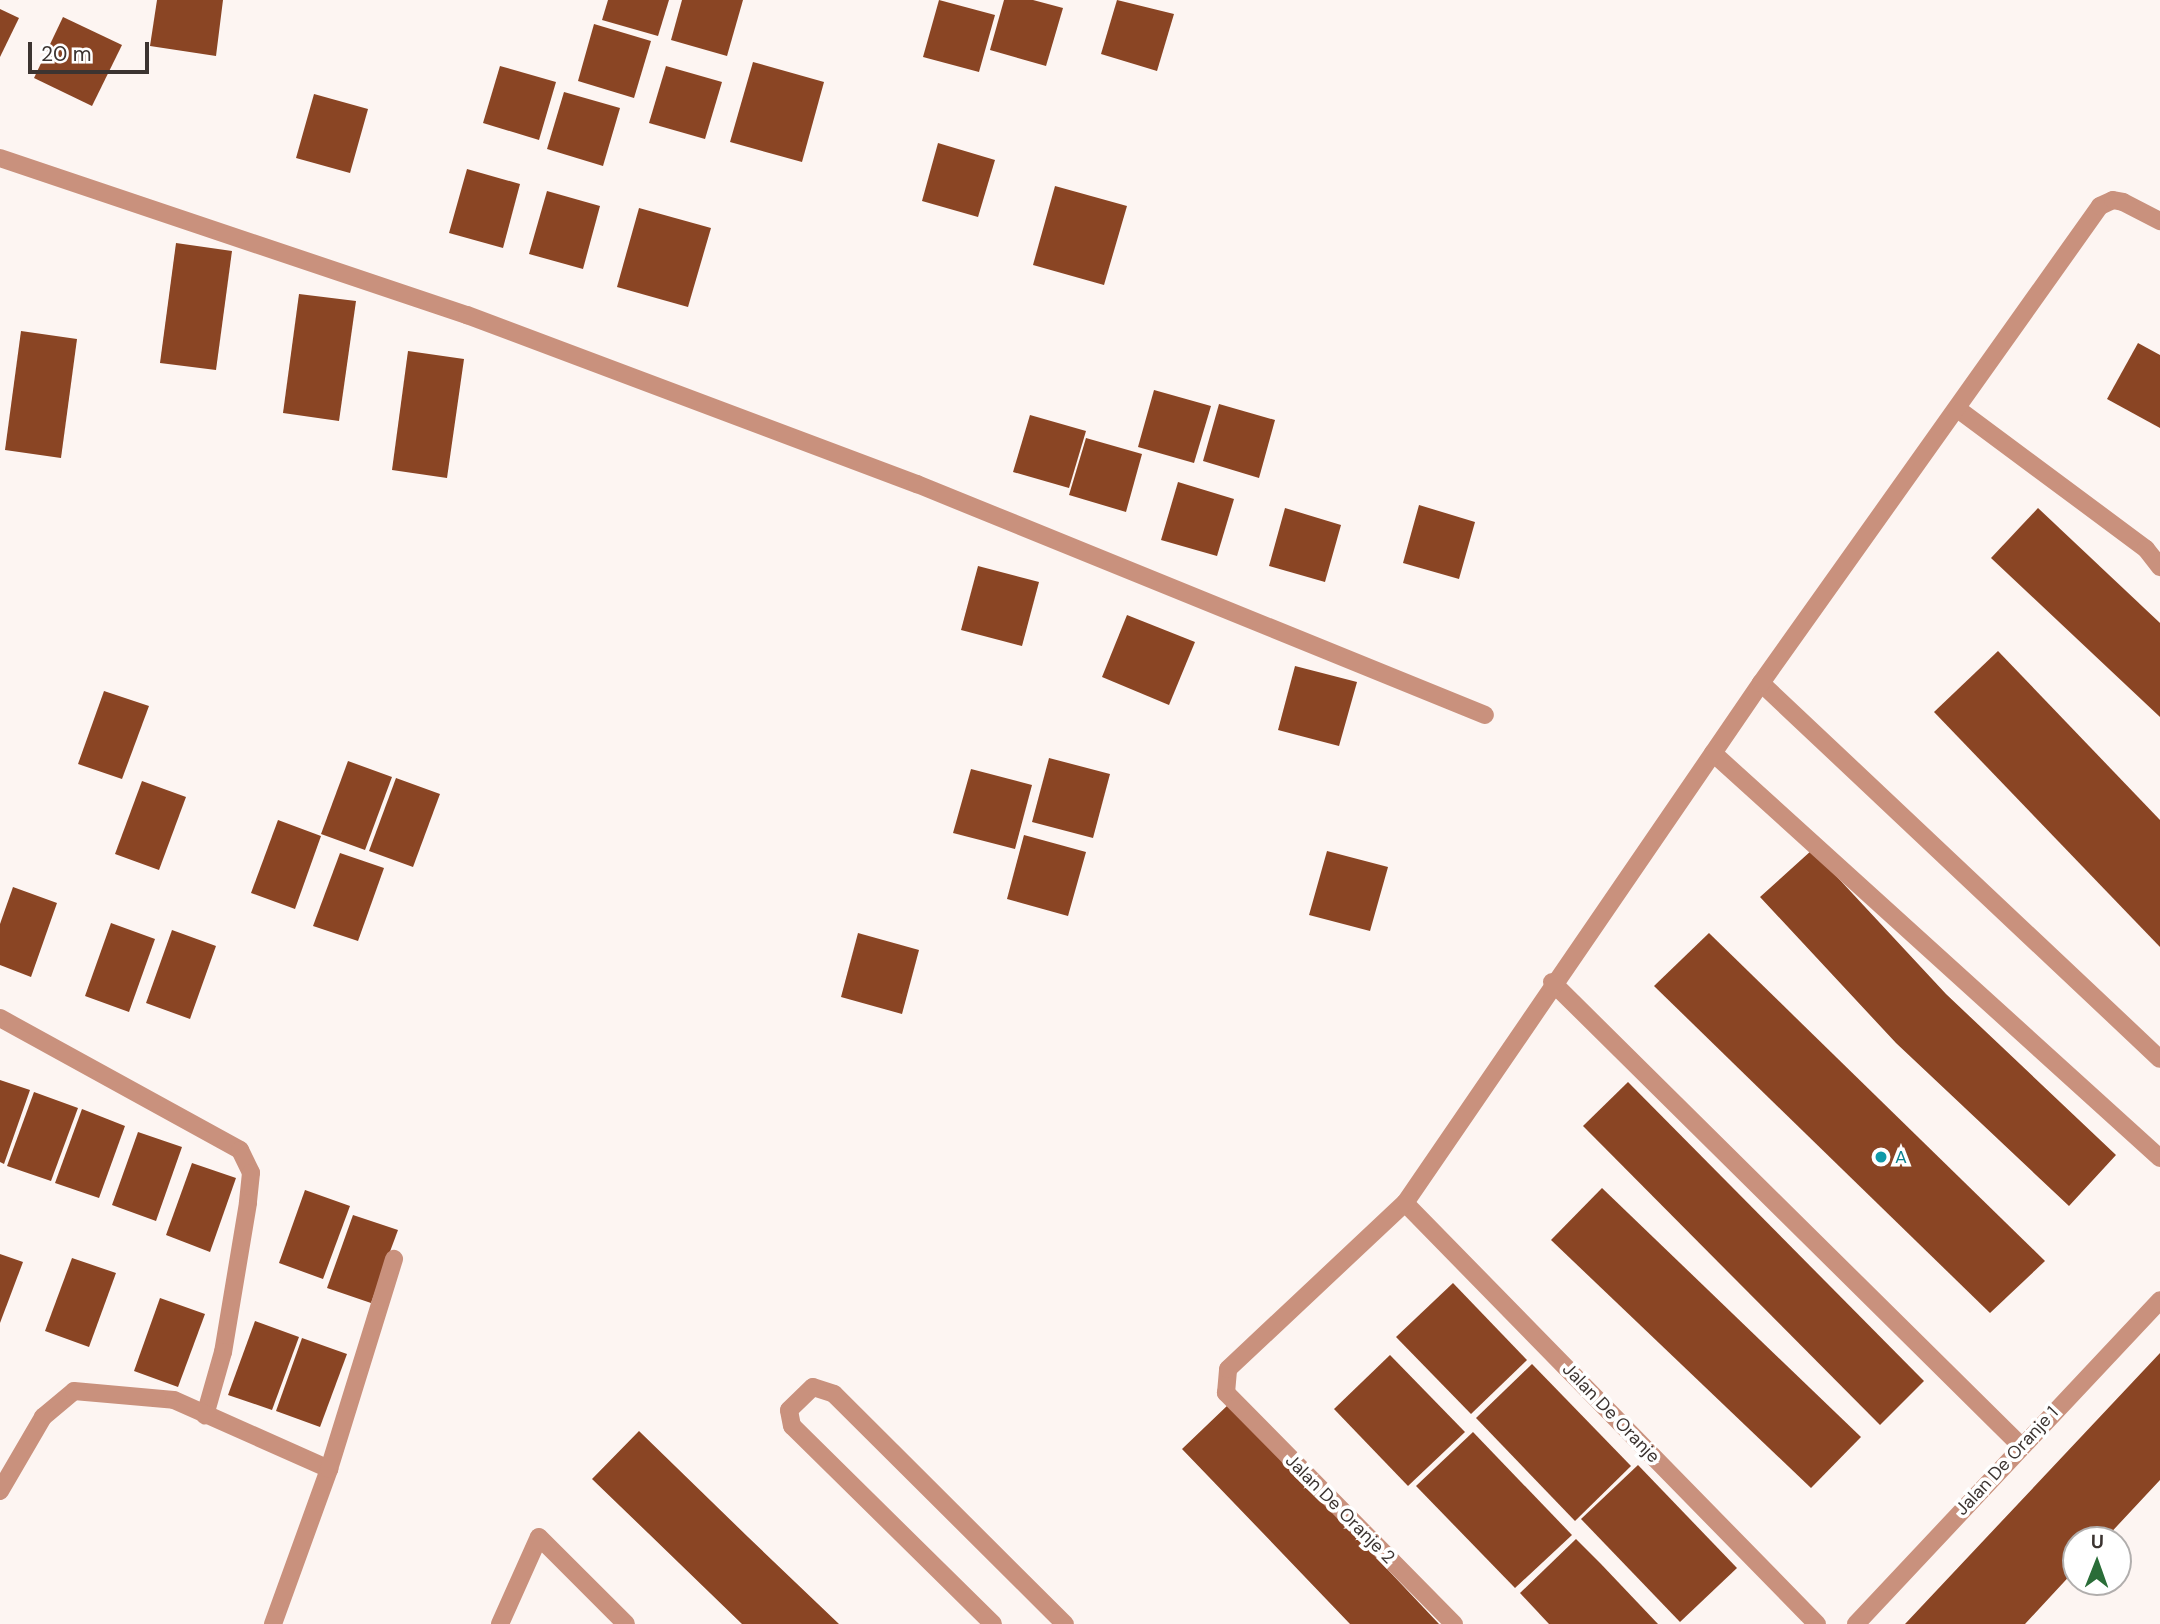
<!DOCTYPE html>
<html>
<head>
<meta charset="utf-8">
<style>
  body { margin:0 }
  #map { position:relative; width:2160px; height:1624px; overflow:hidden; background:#fdf5f2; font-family:"DM Sans",sans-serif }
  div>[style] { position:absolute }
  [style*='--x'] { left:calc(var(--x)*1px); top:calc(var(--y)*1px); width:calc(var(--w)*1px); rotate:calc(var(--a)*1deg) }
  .building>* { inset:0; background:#8a4524 }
  .minor>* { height:18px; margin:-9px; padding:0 9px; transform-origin:9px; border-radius:9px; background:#c9917d }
  .dots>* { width:19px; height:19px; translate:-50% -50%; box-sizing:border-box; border:4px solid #fff; border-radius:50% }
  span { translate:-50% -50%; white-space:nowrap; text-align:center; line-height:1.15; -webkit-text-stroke:7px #fff; paint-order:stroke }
  .culture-label { font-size:18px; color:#0d838f }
  .left { translate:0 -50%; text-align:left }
  .street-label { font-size:18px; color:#3c3431 }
  .north { position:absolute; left:2062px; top:1526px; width:70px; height:70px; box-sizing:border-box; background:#fff; border:2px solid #b1aead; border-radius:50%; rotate:1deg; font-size:19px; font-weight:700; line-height:28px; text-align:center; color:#3c3431 }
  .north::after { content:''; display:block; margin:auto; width:24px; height:32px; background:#2a6d38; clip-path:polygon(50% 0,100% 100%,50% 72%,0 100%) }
  .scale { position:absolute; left:28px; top:42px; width:121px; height:32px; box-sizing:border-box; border:4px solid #3c3431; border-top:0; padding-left:9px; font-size:21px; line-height:24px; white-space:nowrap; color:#3c3431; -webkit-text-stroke:5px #fff; paint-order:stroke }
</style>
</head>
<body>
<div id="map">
  <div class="building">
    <i style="clip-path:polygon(157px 0,223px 0,216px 56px,150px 46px)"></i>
    <i style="clip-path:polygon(608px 0,669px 0,658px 36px,602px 20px)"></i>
    <i style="clip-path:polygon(682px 0,743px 0,727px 56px,671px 40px)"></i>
    <i style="clip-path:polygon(939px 0,995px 15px,979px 72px,923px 57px)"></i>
    <i style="clip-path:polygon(1004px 0,1033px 0,1063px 8px,1046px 66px,990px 50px)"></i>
    <i style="clip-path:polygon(1117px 0,1174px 14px,1157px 71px,1101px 54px)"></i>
    <i style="clip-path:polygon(0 9px,19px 18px,0 57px)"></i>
    <i style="clip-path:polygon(63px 17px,122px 45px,92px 106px,34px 78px)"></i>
    <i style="clip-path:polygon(594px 24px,651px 41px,634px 98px,578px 81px)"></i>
    <i style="clip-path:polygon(753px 62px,824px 82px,802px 162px,730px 142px)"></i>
    <i style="clip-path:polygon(500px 66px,556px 82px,539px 140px,483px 123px)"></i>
    <i style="clip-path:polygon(666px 66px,722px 82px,705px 139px,649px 123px)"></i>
    <i style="clip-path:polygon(564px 92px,620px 108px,603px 166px,547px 149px)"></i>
    <i style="clip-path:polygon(314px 94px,368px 109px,350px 173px,296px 158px)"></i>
    <i style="clip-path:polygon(938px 143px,995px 160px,978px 217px,922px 201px)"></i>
    <i style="clip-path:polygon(467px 169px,520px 184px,503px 248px,449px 233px)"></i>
    <i style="clip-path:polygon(1055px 186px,1127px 206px,1104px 285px,1033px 265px)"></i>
    <i style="clip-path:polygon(547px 191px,600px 206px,583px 269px,529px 254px)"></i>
    <i style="clip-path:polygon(639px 208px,711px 228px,688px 307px,617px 287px)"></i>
    <i style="clip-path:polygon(176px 243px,232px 251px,216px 370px,160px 363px)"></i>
    <i style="clip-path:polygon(299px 294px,356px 301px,339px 421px,283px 413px)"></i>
    <i style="clip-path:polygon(21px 331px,77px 339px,61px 458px,5px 450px)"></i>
    <i style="clip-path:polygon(2138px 343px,2160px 355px,2160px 428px,2107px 399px)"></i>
    <i style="clip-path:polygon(408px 351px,464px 359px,447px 478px,392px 470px)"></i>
    <i style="clip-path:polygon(1154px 390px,1211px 406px,1194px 463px,1138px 447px)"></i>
    <i style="clip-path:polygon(1219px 404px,1275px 420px,1259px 478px,1203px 461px)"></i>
    <i style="clip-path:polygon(1030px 415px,1086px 431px,1069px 488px,1013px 472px)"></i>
    <i style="clip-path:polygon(1086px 438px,1142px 454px,1126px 512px,1069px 495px)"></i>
    <i style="clip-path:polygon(1178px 482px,1234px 499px,1217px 556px,1161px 540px)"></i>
    <i style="clip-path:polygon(1419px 505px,1475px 522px,1459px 579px,1403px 563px)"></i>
    <i style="clip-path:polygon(1285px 508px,1341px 525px,1325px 582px,1269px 566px)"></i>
    <i style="clip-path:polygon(2038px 508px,2160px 623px,2160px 717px,1991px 558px)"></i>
    <i style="clip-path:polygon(978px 566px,1039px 582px,1022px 646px,961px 630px)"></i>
    <i style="clip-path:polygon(1127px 615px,1195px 642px,1169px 705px,1102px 677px)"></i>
    <i style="clip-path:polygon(1998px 651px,2160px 820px,2160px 947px,1934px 712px)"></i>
    <i style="clip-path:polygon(1295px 666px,1357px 682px,1339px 746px,1278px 730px)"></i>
    <i style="clip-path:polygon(104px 691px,149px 706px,122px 779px,78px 764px)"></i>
    <i style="clip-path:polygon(1049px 758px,1110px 774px,1093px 838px,1032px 822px)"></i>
    <i style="clip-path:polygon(348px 761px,392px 777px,365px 850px,321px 834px)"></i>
    <i style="clip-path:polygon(971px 769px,1032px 785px,1015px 849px,953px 833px)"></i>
    <i style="clip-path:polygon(396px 778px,440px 794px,413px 867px,369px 851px)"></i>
    <i style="clip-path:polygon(142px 781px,186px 797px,159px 870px,115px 854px)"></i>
    <i style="clip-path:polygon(278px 820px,321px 836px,295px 909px,251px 893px)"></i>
    <i style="clip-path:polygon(1024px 835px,1086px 852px,1068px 916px,1007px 899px)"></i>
    <i style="clip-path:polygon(1812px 850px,1946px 994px,2116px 1155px,2069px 1206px,1896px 1043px,1760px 897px)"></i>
    <i style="clip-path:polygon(1327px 851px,1388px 867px,1370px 931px,1309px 915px)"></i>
    <i style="clip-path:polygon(340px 853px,384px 868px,358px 941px,313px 926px)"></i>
    <i style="clip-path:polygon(13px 887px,57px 903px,31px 977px,0 965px,0 924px)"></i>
    <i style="clip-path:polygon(111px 923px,155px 939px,129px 1012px,85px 996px)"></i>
    <i style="clip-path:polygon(172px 930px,216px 946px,190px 1019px,146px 1003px)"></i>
    <i style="clip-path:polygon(858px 933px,919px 950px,902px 1014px,841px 997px)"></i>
    <i style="clip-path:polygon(1709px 933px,2045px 1261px,1990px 1313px,1654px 986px)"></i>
    <i style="clip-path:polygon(0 1080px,30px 1090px,4px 1164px,0 1162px)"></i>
    <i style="clip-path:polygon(1628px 1082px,1924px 1381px,1880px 1425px,1583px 1126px)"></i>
    <i style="clip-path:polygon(34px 1092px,78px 1108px,51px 1181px,7px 1166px)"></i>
    <i style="clip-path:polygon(82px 1109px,125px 1126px,99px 1198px,55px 1183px)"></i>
    <i style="clip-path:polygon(138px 1132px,182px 1147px,156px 1221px,112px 1205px)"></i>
    <i style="clip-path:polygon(192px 1163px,236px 1178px,210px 1252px,166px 1235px)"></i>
    <i style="clip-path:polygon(1602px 1188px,1861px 1437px,1811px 1488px,1551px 1240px)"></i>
    <i style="clip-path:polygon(305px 1190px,350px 1206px,323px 1279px,279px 1263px)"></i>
    <i style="clip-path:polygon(353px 1215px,398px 1230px,371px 1303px,327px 1288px)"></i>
    <i style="clip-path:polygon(0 1254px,23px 1262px,0 1323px)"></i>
    <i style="clip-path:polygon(72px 1258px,116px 1273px,89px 1347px,45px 1331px)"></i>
    <i style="clip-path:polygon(1453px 1283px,1527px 1360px,1471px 1414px,1396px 1337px)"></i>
    <i style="clip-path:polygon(160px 1298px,205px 1314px,178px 1387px,134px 1371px)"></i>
    <i style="clip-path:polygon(255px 1321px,299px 1337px,272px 1410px,228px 1395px)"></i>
    <i style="clip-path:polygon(302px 1338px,347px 1354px,320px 1427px,276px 1411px)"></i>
    <i style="clip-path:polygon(2160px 1353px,2160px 1480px,2104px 1540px,2076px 1540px,2076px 1569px,2025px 1624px,1905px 1624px)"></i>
    <i style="clip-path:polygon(1390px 1355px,1465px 1432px,1408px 1486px,1334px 1409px)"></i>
    <i style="clip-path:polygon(1532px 1364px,1631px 1466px,1575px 1521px,1476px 1418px)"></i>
    <i style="clip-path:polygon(1229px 1404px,1255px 1429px,1439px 1624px,1350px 1624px,1259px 1529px,1182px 1449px)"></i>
    <i style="clip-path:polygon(639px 1431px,748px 1537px,839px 1624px,742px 1624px,648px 1533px,592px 1479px)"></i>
    <i style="clip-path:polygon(1473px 1432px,1572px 1535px,1515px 1588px,1416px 1486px)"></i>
    <i style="clip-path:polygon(1638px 1465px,1737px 1568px,1680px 1622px,1581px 1519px)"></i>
    <i style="clip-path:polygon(1576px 1539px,1601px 1564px,1658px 1624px,1549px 1624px,1520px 1593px)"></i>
  </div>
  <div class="minor">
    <i style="--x:0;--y:158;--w:493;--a:18.6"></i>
    <i style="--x:467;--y:315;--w:481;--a:20.6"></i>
    <i style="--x:917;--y:484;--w:613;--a:22.13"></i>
    <i style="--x:1959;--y:410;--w:233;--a:36.6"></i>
    <i style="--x:2146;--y:549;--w:23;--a:52"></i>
    <i style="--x:1761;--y:683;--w:548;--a:43.3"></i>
    <i style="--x:1713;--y:753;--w:603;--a:42.18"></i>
    <i style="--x:1552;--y:982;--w:658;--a:44.69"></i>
    <i style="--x:0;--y:1018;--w:274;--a:28.8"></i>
    <i style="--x:240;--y:1150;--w:25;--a:64"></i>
    <i style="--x:251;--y:1173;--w:30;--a:96"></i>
    <i style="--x:248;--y:1203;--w:151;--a:99.5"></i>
    <i style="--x:223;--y:1352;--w:66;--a:105.9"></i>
    <i style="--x:1405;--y:1203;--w:589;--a:45.62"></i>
    <i style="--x:0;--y:1491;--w:86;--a:-59.8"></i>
    <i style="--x:43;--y:1417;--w:40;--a:-40"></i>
    <i style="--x:74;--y:1391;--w:100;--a:5.1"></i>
    <i style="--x:174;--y:1400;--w:170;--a:24"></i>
    <i style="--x:273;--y:1624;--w:165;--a:-70.1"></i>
    <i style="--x:329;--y:1469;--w:220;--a:-72.8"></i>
    <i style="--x:500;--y:1624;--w:95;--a:-65.9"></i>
    <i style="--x:539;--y:1537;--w:123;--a:45"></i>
    <i style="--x:993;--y:1624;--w:282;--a:-135.4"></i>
    <i style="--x:792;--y:1426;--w:16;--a:-101"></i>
    <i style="--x:789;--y:1410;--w:33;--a:-44"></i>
    <i style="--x:813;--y:1387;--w:22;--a:18"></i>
    <i style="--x:834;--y:1394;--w:326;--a:44.9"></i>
    <i style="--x:1454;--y:1624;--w:325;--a:-134.6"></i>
    <i style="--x:1226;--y:1393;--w:24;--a:-85"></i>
    <i style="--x:1228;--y:1369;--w:243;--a:-43.2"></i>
    <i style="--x:1405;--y:1203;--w:630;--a:-55.6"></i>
    <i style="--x:1761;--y:683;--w:585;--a:-54.6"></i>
    <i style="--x:2100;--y:206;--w:14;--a:-25"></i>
    <i style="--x:2113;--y:200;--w:10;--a:11"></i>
    <i style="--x:2123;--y:202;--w:42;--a:27.2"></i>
    <i style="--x:1856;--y:1624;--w:444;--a:-46.8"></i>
  </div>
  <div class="dots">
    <i style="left:1881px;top:1157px;background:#0f9aa8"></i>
  </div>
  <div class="culture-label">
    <span class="left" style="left:1895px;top:1157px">A</span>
  </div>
  <div class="street-label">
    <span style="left:1611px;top:1413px;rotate:46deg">Jalan De Oranje</span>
    <span style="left:2007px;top:1461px;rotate:-47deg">Jalan De Oranje 1</span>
    <span style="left:1340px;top:1509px;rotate:45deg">Jalan De Oranje 2</span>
  </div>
  <div class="north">U</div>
  <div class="scale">20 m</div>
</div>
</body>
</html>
